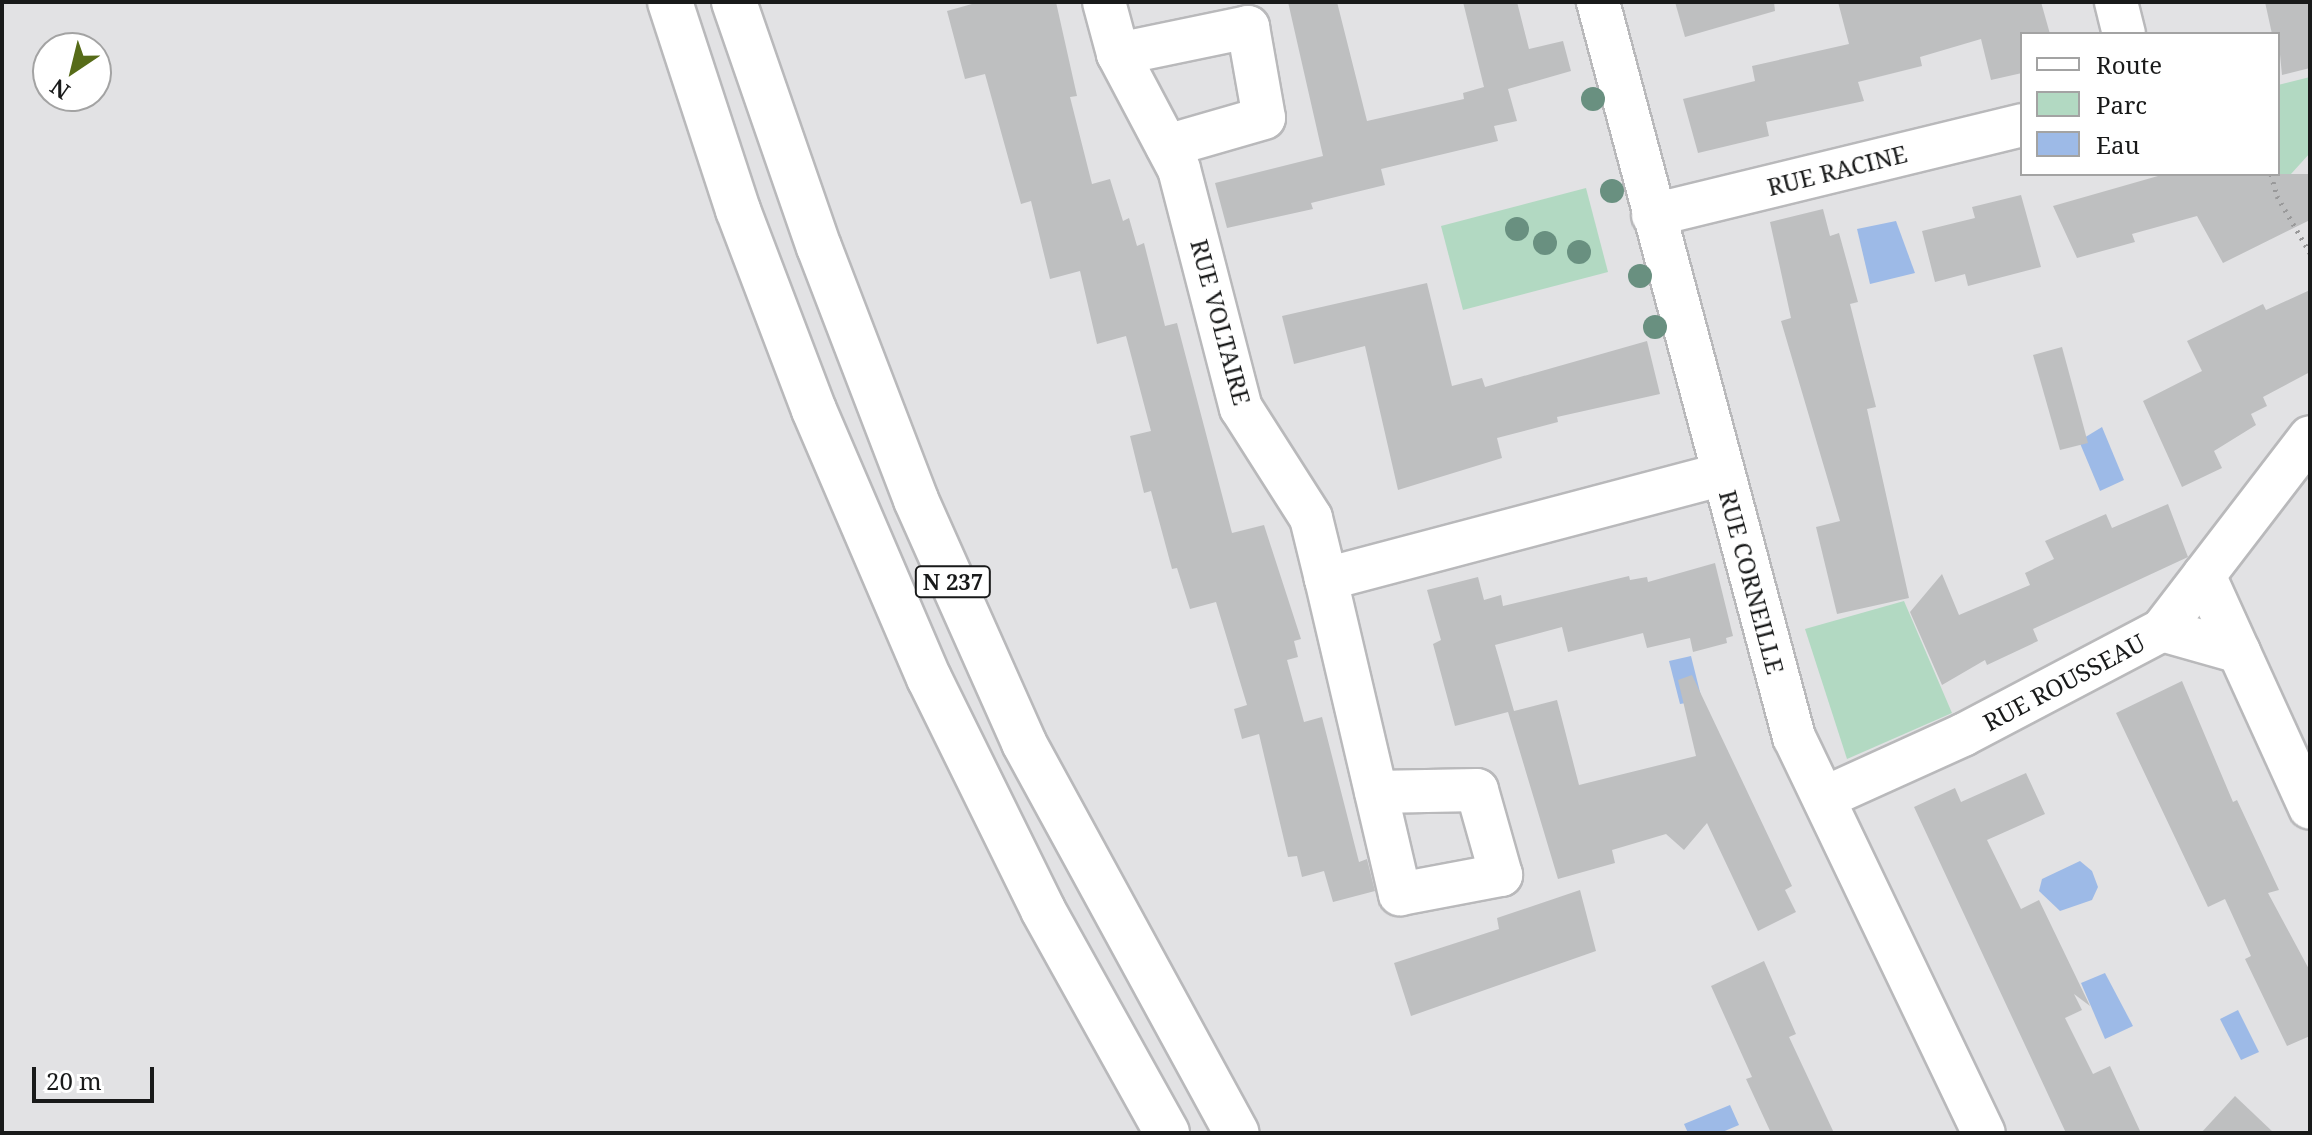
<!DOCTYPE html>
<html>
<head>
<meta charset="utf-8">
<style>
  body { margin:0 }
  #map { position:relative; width:2312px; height:1135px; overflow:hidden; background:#e2e2e4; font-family:"Noto Serif",serif }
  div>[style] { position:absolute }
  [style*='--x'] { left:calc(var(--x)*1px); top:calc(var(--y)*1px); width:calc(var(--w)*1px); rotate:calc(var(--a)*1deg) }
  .green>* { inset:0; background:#b2d9c2 }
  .water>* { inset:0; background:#9dbae7 }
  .building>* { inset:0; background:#bebfc0 }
  .path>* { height:5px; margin-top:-2.5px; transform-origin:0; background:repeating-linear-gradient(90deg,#99999a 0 2px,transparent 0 8px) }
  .roads { filter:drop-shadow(2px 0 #b9b9bb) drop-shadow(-2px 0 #b9b9bb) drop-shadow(0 2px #b9b9bb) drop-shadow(0 -2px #b9b9bb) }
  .minor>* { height:42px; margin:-21px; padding:0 21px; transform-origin:21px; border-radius:21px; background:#fff }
  .trunk>* { height:44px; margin:-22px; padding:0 22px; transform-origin:22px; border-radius:22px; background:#fff }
  .trees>* { width:24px; height:24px; margin:-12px; border-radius:50%; background:#699080 }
  span { translate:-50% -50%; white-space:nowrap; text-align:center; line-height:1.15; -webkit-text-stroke:6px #fff; paint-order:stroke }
  .shield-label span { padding:2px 6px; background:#fff; border:2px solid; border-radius:6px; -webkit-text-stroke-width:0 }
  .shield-label { font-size:22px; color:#191a1a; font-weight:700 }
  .street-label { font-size:24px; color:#191a1a }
  .frame { position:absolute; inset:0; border:4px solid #191a1a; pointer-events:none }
  .legend { position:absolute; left:2020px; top:32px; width:260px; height:144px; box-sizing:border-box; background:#fff; border:2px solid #a3a3a3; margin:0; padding:10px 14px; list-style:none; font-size:24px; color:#191a1a }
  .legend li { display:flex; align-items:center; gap:16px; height:40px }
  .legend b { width:40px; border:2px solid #a3a3a3 }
  .north { position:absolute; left:32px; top:32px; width:80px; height:80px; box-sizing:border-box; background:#fff; border:2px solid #a3a3a3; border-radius:50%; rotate:215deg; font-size:22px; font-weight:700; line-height:32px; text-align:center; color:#191a1a }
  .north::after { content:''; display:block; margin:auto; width:28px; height:36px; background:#566b18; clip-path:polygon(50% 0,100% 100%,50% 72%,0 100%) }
  .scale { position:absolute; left:32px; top:1067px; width:122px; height:36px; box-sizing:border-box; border:4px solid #191a1a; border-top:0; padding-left:10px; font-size:24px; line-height:28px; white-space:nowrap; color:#191a1a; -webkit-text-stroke:6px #fff; paint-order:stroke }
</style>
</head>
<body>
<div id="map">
  <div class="green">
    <i style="clip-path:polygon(2310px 77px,2310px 153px,2251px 218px,2278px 174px,2278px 85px)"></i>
    <i style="clip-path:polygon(1586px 188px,1608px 272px,1463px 310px,1441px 226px)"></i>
    <i style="clip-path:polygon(1904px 601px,1952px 713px,1847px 759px,1805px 629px)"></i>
  </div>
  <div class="water">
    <i style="clip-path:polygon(1896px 221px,1915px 273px,1870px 284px,1857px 229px)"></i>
    <i style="clip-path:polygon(2102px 427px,2124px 480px,2100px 491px,2079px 441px)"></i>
    <i style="clip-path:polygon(1691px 656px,1702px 700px,1680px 704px,1669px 661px)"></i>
    <i style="clip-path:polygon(2080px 861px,2092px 871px,2098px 887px,2092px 900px,2060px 911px,2039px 891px,2042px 879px)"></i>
    <i style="clip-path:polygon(2105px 973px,2133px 1026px,2105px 1039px,2081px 983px)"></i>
    <i style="clip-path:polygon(2238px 1010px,2259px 1052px,2241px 1060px,2220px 1019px)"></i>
    <i style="clip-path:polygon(1730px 1105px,1739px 1125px,1720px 1133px,1688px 1133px,1684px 1124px)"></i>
  </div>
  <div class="building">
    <i style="clip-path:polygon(979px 2px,1056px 2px,1077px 96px,1070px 97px,1092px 184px,1110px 179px,1123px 221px,1129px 218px,1137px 246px,1144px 243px,1165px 326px,1177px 323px,1232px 533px,1264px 525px,1301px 639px,1294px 641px,1298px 657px,1287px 660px,1304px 722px,1322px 717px,1359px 862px,1367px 859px,1375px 891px,1333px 902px,1324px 871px,1302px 877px,1297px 856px,1288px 857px,1259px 734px,1242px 739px,1234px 709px,1247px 705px,1216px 602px,1190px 609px,1177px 568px,1172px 569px,1151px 491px,1144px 493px,1130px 436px,1151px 431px,1126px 336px,1097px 344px,1080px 271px,1050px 279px,1031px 201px,1021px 204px,985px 74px,965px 79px,947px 11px)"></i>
    <i style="clip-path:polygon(1288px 2px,1337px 2px,1367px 121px,1464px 99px,1463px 93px,1484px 87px,1463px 2px,1517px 2px,1529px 49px,1563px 41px,1571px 71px,1508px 89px,1517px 121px,1494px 126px,1498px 141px,1381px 169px,1385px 185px,1311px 203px,1313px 209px,1227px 228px,1215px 183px,1323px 156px)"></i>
    <i style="clip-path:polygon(1675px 2px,1774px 2px,1775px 11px,1685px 37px)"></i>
    <i style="clip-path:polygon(1838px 2px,2041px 2px,2050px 34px,2022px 34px,2022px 73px,1991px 80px,1981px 39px,1920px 57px,1922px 66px,1858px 82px,1864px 101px,1766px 122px,1769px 136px,1698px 153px,1683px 99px,1755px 81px,1752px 66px,1849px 44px)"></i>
    <i style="clip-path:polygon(2265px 2px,2310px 2px,2310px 68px,2282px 75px,2278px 34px,2272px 34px)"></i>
    <i style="clip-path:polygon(2165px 174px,2310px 174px,2310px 220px,2223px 263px,2197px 216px,2132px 234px,2135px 242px,2077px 258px,2053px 206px)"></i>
    <i style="clip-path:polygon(2021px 195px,2041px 267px,1968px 286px,1965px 274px,1935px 282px,1922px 231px,1975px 218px,1972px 207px)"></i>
    <i style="clip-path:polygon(1823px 209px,1830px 236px,1839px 233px,1858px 302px,1850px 304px,1876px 407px,1867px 409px,1909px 598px,1837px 614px,1816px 527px,1840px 521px,1781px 321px,1791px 318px,1770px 222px)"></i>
    <i style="clip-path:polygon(1427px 283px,1452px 386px,1482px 378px,1485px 387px,1647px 341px,1660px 394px,1557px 417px,1558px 422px,1497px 438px,1502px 458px,1398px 490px,1365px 346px,1294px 364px,1282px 316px)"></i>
    <i style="clip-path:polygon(2310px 290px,2310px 372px,2263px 397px,2267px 406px,2251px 414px,2256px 425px,2214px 451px,2222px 468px,2182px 487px,2143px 401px,2202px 371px,2187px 341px,2263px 304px,2266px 310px)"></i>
    <i style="clip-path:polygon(2062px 347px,2088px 443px,2060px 450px,2033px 355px)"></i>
    <i style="clip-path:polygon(2168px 504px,2188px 557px,2033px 629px,2038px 641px,1987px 665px,1985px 660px,1942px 685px,1910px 612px,1942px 574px,1959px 615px,2030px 585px,2025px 573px,2054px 559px,2045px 541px,2106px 514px,2112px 528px)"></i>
    <i style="clip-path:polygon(1715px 563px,1733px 636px,1726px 638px,1727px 643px,1693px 652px,1690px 638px,1647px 648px,1643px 633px,1568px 652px,1562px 627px,1495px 645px,1514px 711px,1557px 700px,1579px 785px,1696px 756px,1678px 680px,1692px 675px,1792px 886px,1785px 890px,1796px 912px,1758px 931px,1707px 823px,1684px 850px,1666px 834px,1612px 850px,1615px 863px,1558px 879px,1508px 712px,1455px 726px,1433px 644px,1441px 640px,1427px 590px,1478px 577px,1484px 600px,1501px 595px,1503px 606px,1629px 576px,1630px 580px,1647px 577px,1648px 582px)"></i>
    <i style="clip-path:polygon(2182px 681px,2233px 802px,2237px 800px,2279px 890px,2268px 893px,2310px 971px,2310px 1036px,2287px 1046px,2245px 959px,2251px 956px,2225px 899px,2208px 907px,2116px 713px)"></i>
    <i style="clip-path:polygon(2026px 773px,2045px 814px,1987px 840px,2021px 909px,2039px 900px,2090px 1006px,2074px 994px,2082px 1010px,2065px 1018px,2093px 1074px,2110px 1066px,2141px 1133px,2066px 1133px,1914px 807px,1955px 788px,1961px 802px)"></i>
    <i style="clip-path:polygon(1580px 890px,1596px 951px,1411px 1016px,1394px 963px,1499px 929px,1497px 918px)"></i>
    <i style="clip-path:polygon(1764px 961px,1796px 1034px,1789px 1037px,1834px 1133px,1771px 1133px,1746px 1079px,1752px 1077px,1711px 986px)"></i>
    <i style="clip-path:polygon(2235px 1096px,2274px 1133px,2201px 1133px)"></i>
  </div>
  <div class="path">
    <i style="--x:2271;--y:174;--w:23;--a:75"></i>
    <i style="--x:2277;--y:196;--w:66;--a:59.9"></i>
  </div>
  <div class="roads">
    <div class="minor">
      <i style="--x:1104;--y:2;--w:54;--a:74.9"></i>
      <i style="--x:1118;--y:54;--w:130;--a:62.1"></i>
      <i style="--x:1179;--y:169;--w:247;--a:75.5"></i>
      <i style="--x:1241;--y:408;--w:130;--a:57.5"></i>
      <i style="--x:1311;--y:518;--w:63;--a:76.2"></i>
      <i style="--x:1326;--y:579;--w:324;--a:76.8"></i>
      <i style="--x:1400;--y:894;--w:103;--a:-10.7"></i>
      <i style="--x:1501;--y:875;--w:88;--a:-105.8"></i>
      <i style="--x:1477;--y:790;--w:101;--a:178.9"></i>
      <i style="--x:1598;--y:2;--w:761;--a:75.07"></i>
      <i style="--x:1794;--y:737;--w:439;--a:64.4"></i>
      <i style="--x:2116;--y:2;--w:33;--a:76"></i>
      <i style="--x:1118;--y:54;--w:133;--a:-11.7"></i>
      <i style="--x:1248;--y:27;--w:92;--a:80"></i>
      <i style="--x:1264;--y:118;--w:101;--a:163.9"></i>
      <i style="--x:1653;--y:215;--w:380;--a:-13.7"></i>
      <i style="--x:2204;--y:575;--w:85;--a:65.6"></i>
      <i style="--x:1326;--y:579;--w:411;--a:-14.8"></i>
      <i style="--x:2162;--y:630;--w:243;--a:-52.5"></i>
      <i style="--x:1824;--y:798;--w:153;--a:-24.4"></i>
      <i style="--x:1963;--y:735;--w:225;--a:-27.8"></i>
      <i style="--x:2162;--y:630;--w:80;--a:15.9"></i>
      <i style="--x:2239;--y:652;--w:171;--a:65.5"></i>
    </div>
    <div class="trunk">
      <i style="--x:670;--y:2;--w:219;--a:71.9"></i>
      <i style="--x:738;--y:210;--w:214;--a:69.2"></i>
      <i style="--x:814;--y:410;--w:292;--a:66.8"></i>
      <i style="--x:929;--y:678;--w:258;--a:63.8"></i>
      <i style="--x:1043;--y:910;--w:255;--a:60.9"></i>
      <i style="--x:734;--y:2;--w:259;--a:70.9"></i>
      <i style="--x:819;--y:247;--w:271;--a:69"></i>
      <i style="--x:916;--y:500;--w:266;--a:66"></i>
      <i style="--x:1024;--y:743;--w:444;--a:61.4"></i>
    </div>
  </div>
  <div class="trees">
    <i style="left:1593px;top:99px"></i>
    <i style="left:1612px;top:191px"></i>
    <i style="left:1517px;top:229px"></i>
    <i style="left:1545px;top:243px"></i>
    <i style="left:1579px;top:252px"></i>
    <i style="left:1640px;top:276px"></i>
    <i style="left:1655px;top:327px"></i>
  </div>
  <div class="shield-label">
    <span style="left:953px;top:582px">N 237</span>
  </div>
  <div class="street-label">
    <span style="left:1837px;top:170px;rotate:-14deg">RUE RACINE</span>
    <span style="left:1221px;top:322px;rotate:75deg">RUE VOLTAIRE</span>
    <span style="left:1752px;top:582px;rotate:75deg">RUE CORNEILLE</span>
    <span style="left:2064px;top:682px;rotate:-28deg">RUE ROUSSEAU</span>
  </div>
  <div class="frame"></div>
  <ul class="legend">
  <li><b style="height:10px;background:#fff"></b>Route</li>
  <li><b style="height:22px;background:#b2d9c2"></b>Parc</li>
  <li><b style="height:22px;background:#9dbae7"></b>Eau</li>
  </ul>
  <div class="north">N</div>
  <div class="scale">20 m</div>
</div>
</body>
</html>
